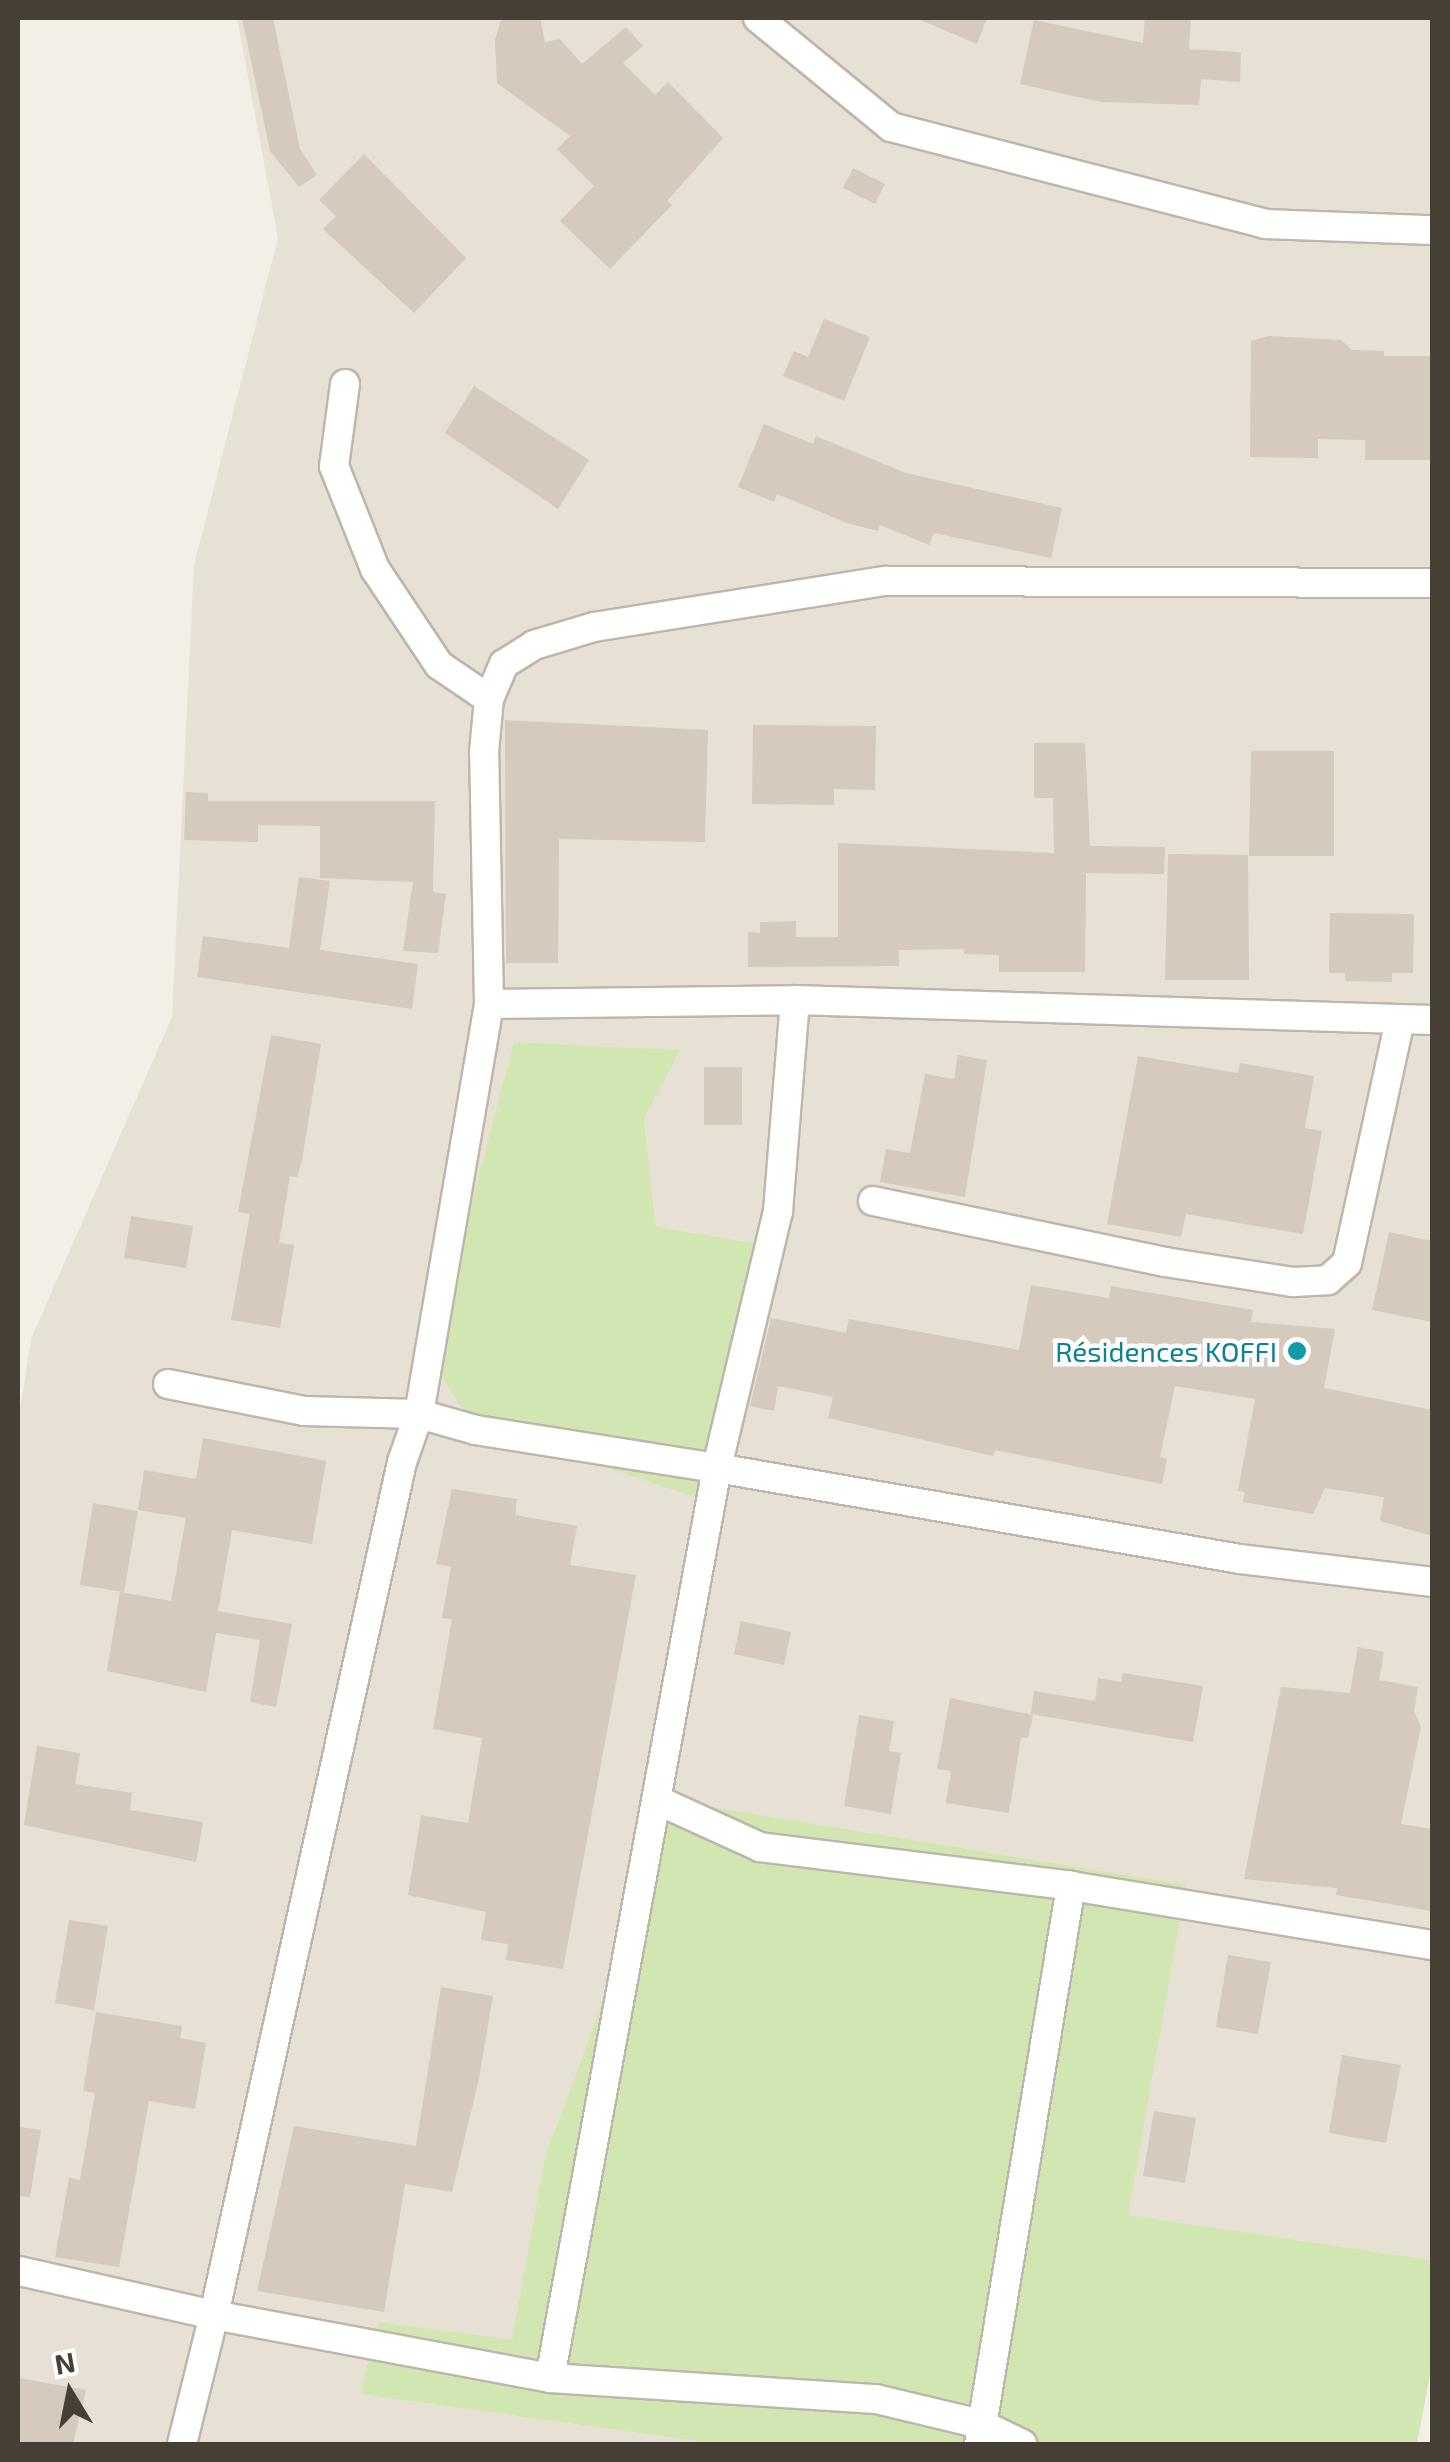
<!DOCTYPE html>
<html>
<head>
<meta charset="utf-8">
<style>
  body { margin:0 }
  #map { position:relative; width:1450px; height:2462px; overflow:hidden; background:#f3efe7; font-family:"Exo 2",sans-serif }
  div>[style] { position:absolute }
  [style*='--x'] { left:calc(var(--x)*1px); top:calc(var(--y)*1px); width:calc(var(--w)*1px); rotate:calc(var(--a)*1deg) }
  .residential>* { inset:0; background:#e7e0d5 }
  .green>* { inset:0; background:#d1e6b1 }
  .building>* { inset:0; background:#d4cabd }
  .roads { filter:drop-shadow(2px 0 #beb6aa) drop-shadow(-2px 0 #beb6aa) drop-shadow(0 2px #beb6aa) drop-shadow(0 -2px #beb6aa) }
  .street>* { height:28px; margin:-14px; padding:0 14px; transform-origin:14px; border-radius:14px; background:#fff }
  .dots>* { width:28px; height:28px; translate:-50% -50%; box-sizing:border-box; border:5px solid #fff; border-radius:50% }
  span { translate:-50% -50%; white-space:nowrap; text-align:center; line-height:1.15; -webkit-text-stroke:9px #fff; paint-order:stroke }
  .culture-label { font-size:28px; color:#0d838f }
  .right { translate:-100% -50%; text-align:right }
  .frame { position:absolute; inset:0; border:20px solid #463f36; pointer-events:none }
  .north { position:absolute; left:20px; top:2342px; width:100px; height:100px; -webkit-text-stroke:8px #fff; paint-order:stroke; rotate:350deg; font-size:28px; font-weight:700; line-height:40px; text-align:center; color:#463f36 }
  .north::after { content:''; display:block; margin:auto; width:35px; height:45px; background:#463f36; clip-path:polygon(50% 0,100% 100%,50% 72%,0 100%) }
</style>
</head>
<body>
<div id="map">
  <div class="residential">
    <i style="clip-path:polygon(evenodd,237px 18px,1432px 18px,1432px 2260px,1127px 2215px,628px 1933px,545px 2157px,512px 2341px,380px 2322px,360px 2394px,718px 2444px,18px 2444px,18px 1424px,31px 1339px,172px 1017px,194px 565px,278px 238px,237px 18px,514px 1042px,679px 1050px,644px 1119px,656px 1227px,514px 1042px)"></i>
  </div>
  <div class="green">
    <i style="clip-path:polygon(514px 1042px,680px 1050px,644px 1119px,656px 1227px,759px 1244px,710px 1502px,471px 1422px,431px 1360px)"></i>
    <i style="clip-path:polygon(655px 1798px,1186px 1885px,1128px 2215px,1432px 2260px,1432px 2363px,1417px 2444px,718px 2444px,360px 2394px,379px 2322px,512px 2340px,545px 2157px,628px 1933px)"></i>
  </div>
  <div class="building">
    <i style="clip-path:polygon(242px 18px,273px 18px,300px 149px,317px 175px,299px 187px,270px 151px)"></i>
    <i style="clip-path:polygon(540px 18px,545px 42px,560px 39px,582px 64px,626px 27px,643px 46px,623px 63px,655px 95px,668px 82px,723px 138px,667px 201px,672px 205px,610px 269px,560px 221px,594px 186px,557px 149px,570px 136px,497px 83px,495px 40px,501px 20px)"></i>
    <i style="clip-path:polygon(916px 18px,987px 18px,977px 44px)"></i>
    <i style="clip-path:polygon(1145px 18px,1191px 18px,1189px 49px,1241px 52px,1240px 82px,1201px 79px,1199px 105px,1101px 102px,1020px 84px,1034px 20px,1143px 43px)"></i>
    <i style="clip-path:polygon(364px 154px,466px 258px,414px 313px,323px 229px,336px 216px,319px 200px)"></i>
    <i style="clip-path:polygon(853px 168px,885px 184px,875px 204px,843px 188px)"></i>
    <i style="clip-path:polygon(824px 319px,870px 337px,844px 401px,783px 376px,794px 351px,808px 357px)"></i>
    <i style="clip-path:polygon(1268px 336px,1341px 340px,1352px 350px,1384px 351px,1384px 356px,1432px 356px,1432px 460px,1365px 460px,1365px 440px,1318px 439px,1318px 458px,1250px 457px,1251px 341px)"></i>
    <i style="clip-path:polygon(474px 386px,589px 460px,558px 509px,445px 433px)"></i>
    <i style="clip-path:polygon(764px 424px,813px 444px,816px 436px,906px 473px,1062px 508px,1051px 558px,934px 533px,929px 545px,880px 525px,878px 531px,847px 523px,777px 494px,774px 502px,738px 487px)"></i>
    <i style="clip-path:polygon(505px 720px,708px 730px,705px 842px,559px 839px,558px 963px,506px 963px)"></i>
    <i style="clip-path:polygon(753px 725px,876px 726px,875px 790px,834px 789px,834px 805px,752px 804px)"></i>
    <i style="clip-path:polygon(1034px 743px,1085px 743px,1090px 846px,1165px 847px,1164px 874px,1086px 873px,1085px 972px,999px 972px,999px 955px,964px 954px,964px 949px,899px 950px,899px 966px,748px 967px,748px 932px,760px 933px,760px 922px,796px 921px,796px 937px,838px 937px,838px 843px,1054px 853px,1053px 798px,1034px 798px)"></i>
    <i style="clip-path:polygon(1251px 751px,1334px 751px,1334px 856px,1249px 856px)"></i>
    <i style="clip-path:polygon(186px 792px,208px 793px,208px 801px,435px 801px,433px 892px,446px 894px,438px 953px,403px 951px,413px 882px,320px 878px,320px 826px,258px 825px,258px 842px,184px 840px)"></i>
    <i style="clip-path:polygon(1168px 854px,1248px 855px,1249px 980px,1165px 980px)"></i>
    <i style="clip-path:polygon(299px 877px,330px 881px,320px 950px,418px 964px,412px 1009px,197px 977px,203px 936px,289px 948px)"></i>
    <i style="clip-path:polygon(1330px 913px,1414px 914px,1413px 973px,1392px 973px,1392px 982px,1345px 981px,1345px 973px,1329px 973px)"></i>
    <i style="clip-path:polygon(271px 1035px,321px 1044px,302px 1160px,297px 1177px,290px 1176px,279px 1243px,294px 1245px,280px 1328px,231px 1320px,250px 1214px,238px 1212px)"></i>
    <i style="clip-path:polygon(958px 1055px,987px 1060px,965px 1197px,880px 1182px,886px 1149px,910px 1153px,925px 1074px,954px 1079px)"></i>
    <i style="clip-path:polygon(1138px 1056px,1238px 1073px,1240px 1063px,1314px 1076px,1305px 1128px,1322px 1131px,1303px 1234px,1186px 1214px,1181px 1237px,1107px 1224px)"></i>
    <i style="clip-path:polygon(704px 1067px,742px 1067px,742px 1125px,704px 1125px)"></i>
    <i style="clip-path:polygon(131px 1216px,193px 1226px,186px 1268px,124px 1258px)"></i>
    <i style="clip-path:polygon(1389px 1232px,1432px 1241px,1432px 1322px,1372px 1310px)"></i>
    <i style="clip-path:polygon(1031px 1285px,1109px 1298px,1111px 1286px,1253px 1310px,1251px 1322px,1335px 1329px,1324px 1388px,1432px 1410px,1432px 1536px,1380px 1521px,1384px 1497px,1325px 1488px,1313px 1514px,1243px 1502px,1245px 1492px,1238px 1491px,1255px 1399px,1175px 1386px,1160px 1457px,1167px 1459px,1162px 1484px,995px 1450px,993px 1456px,828px 1418px,833px 1397px,778px 1386px,774px 1411px,750px 1406px,771px 1318px,846px 1333px,849px 1319px,1019px 1350px)"></i>
    <i style="clip-path:polygon(203px 1438px,326px 1461px,312px 1544px,232px 1530px,218px 1611px,292px 1624px,276px 1707px,250px 1702px,260px 1640px,216px 1633px,206px 1692px,107px 1671px,120px 1592px,171px 1601px,186px 1518px,138px 1510px,144px 1470px,196px 1479px)"></i>
    <i style="clip-path:polygon(452px 1489px,517px 1499px,515px 1515px,577px 1526px,570px 1565px,636px 1575px,563px 1969px,506px 1960px,508px 1944px,481px 1940px,486px 1912px,408px 1895px,421px 1815px,468px 1823px,482px 1738px,433px 1729px,452px 1619px,442px 1618px,451px 1567px,436px 1564px)"></i>
    <i style="clip-path:polygon(93px 1503px,138px 1511px,124px 1592px,80px 1585px)"></i>
    <i style="clip-path:polygon(741px 1621px,791px 1632px,784px 1665px,734px 1654px)"></i>
    <i style="clip-path:polygon(1358px 1647px,1384px 1652px,1379px 1680px,1418px 1687px,1414px 1711px,1421px 1727px,1401px 1824px,1432px 1829px,1431px 1911px,1336px 1895px,1337px 1888px,1244px 1879px,1281px 1687px,1350px 1693px)"></i>
    <i style="clip-path:polygon(1123px 1673px,1203px 1686px,1193px 1742px,1031px 1714px,1034px 1691px,1095px 1701px,1098px 1678px,1121px 1682px)"></i>
    <i style="clip-path:polygon(950px 1698px,1033px 1715px,1028px 1738px,1021px 1737px,1009px 1813px,946px 1803px,951px 1771px,937px 1769px)"></i>
    <i style="clip-path:polygon(859px 1715px,894px 1721px,889px 1751px,901px 1753px,891px 1814px,844px 1806px)"></i>
    <i style="clip-path:polygon(37px 1746px,80px 1753px,75px 1784px,132px 1793px,130px 1810px,203px 1822px,196px 1862px,24px 1825px)"></i>
    <i style="clip-path:polygon(69px 1920px,108px 1926px,94px 2010px,55px 2003px)"></i>
    <i style="clip-path:polygon(1228px 1955px,1271px 1962px,1258px 2034px,1216px 2027px)"></i>
    <i style="clip-path:polygon(441px 1987px,493px 1996px,479px 2078px,452px 2192px,405px 2184px,384px 2312px,257px 2291px,294px 2126px,416px 2146px)"></i>
    <i style="clip-path:polygon(96px 2012px,182px 2026px,180px 2038px,206px 2043px,195px 2109px,149px 2101px,119px 2267px,55px 2257px,69px 2178px,80px 2180px,95px 2093px,83px 2091px)"></i>
    <i style="clip-path:polygon(1342px 2055px,1401px 2065px,1386px 2143px,1329px 2133px)"></i>
    <i style="clip-path:polygon(1154px 2111px,1196px 2118px,1185px 2183px,1143px 2176px)"></i>
    <i style="clip-path:polygon(18px 2127px,41px 2130px,30px 2197px,18px 2196px)"></i>
    <i style="clip-path:polygon(18px 2378px,86px 2390px,73px 2444px,18px 2444px)"></i>
  </div>
  <div class="roads">
    <div class="street">
      <i style="--x:758;--y:18;--w:172;--a:39.3"></i>
      <i style="--x:891;--y:127;--w:386;--a:14.5"></i>
      <i style="--x:1265;--y:224;--w:167;--a:2.1"></i>
      <i style="--x:345;--y:384;--w:83;--a:97.6"></i>
      <i style="--x:334;--y:466;--w:111;--a:68.3"></i>
      <i style="--x:375;--y:569;--w:115;--a:56.3"></i>
      <i style="--x:439;--y:665;--w:60;--a:34.2"></i>
      <i style="--x:795;--y:1000;--w:212;--a:94.6"></i>
      <i style="--x:778;--y:1211;--w:264;--a:103.4"></i>
      <i style="--x:717;--y:1468;--w:531;--a:9.87"></i>
      <i style="--x:1240;--y:1559;--w:193;--a:6.8"></i>
      <i style="--x:489;--y:1004;--w:306;--a:-0.7"></i>
      <i style="--x:795;--y:1000;--w:637;--a:1.8"></i>
      <i style="--x:873;--y:1201;--w:298;--a:11.8"></i>
      <i style="--x:1165;--y:1262;--w:130;--a:8.9"></i>
      <i style="--x:1293;--y:1282;--w:35;--a:-3"></i>
      <i style="--x:1328;--y:1280;--w:25;--a:-42"></i>
      <i style="--x:1347;--y:1263;--w:249;--a:-77.7"></i>
      <i style="--x:168;--y:1384;--w:139;--a:11.2"></i>
      <i style="--x:304;--y:1411;--w:115;--a:1.5"></i>
      <i style="--x:419;--y:1414;--w:59;--a:15.7"></i>
      <i style="--x:476;--y:1430;--w:244;--a:9"></i>
      <i style="--x:717;--y:1468;--w:925;--a:100.4"></i>
      <i style="--x:550;--y:2378;--w:327;--a:3.7"></i>
      <i style="--x:876;--y:2399;--w:108;--a:13.4"></i>
      <i style="--x:981;--y:2424;--w:46;--a:26"></i>
      <i style="--x:657;--y:1800;--w:113;--a:24.5"></i>
      <i style="--x:760;--y:1847;--w:313;--a:7.1"></i>
      <i style="--x:1071;--y:1886;--w:366;--a:9.3"></i>
      <i style="--x:19;--y:2271;--w:200;--a:12.7"></i>
      <i style="--x:214;--y:2315;--w:873;--a:-77.57"></i>
      <i style="--x:402;--y:1462;--w:51;--a:-70.5"></i>
      <i style="--x:419;--y:1414;--w:416;--a:-80.3"></i>
      <i style="--x:489;--y:1004;--w:252;--a:-91.1"></i>
      <i style="--x:484;--y:752;--w:53;--a:-84.6"></i>
      <i style="--x:489;--y:699;--w:38;--a:-67"></i>
      <i style="--x:504;--y:664;--w:36;--a:-32"></i>
      <i style="--x:534;--y:645;--w:63;--a:-16.7"></i>
      <i style="--x:594;--y:627;--w:296;--a:-9"></i>
      <i style="--x:886;--y:581;--w:546;--a:0.21"></i>
      <i style="--x:182;--y:2444;--w:133;--a:-76.1"></i>
      <i style="--x:214;--y:2315;--w:342;--a:10.6"></i>
      <i style="--x:979;--y:2444;--w:566;--a:-80.64"></i>
    </div>
  </div>
  <div class="dots">
    <i style="left:1297px;top:1351px;background:#0f9aa8"></i>
  </div>
  <div class="culture-label">
    <span class="right" style="left:1277px;top:1351px">Résidences KOFFI</span>
  </div>
  <div class="frame"></div>
  <div class="north">N</div>
</div>
</body>
</html>
